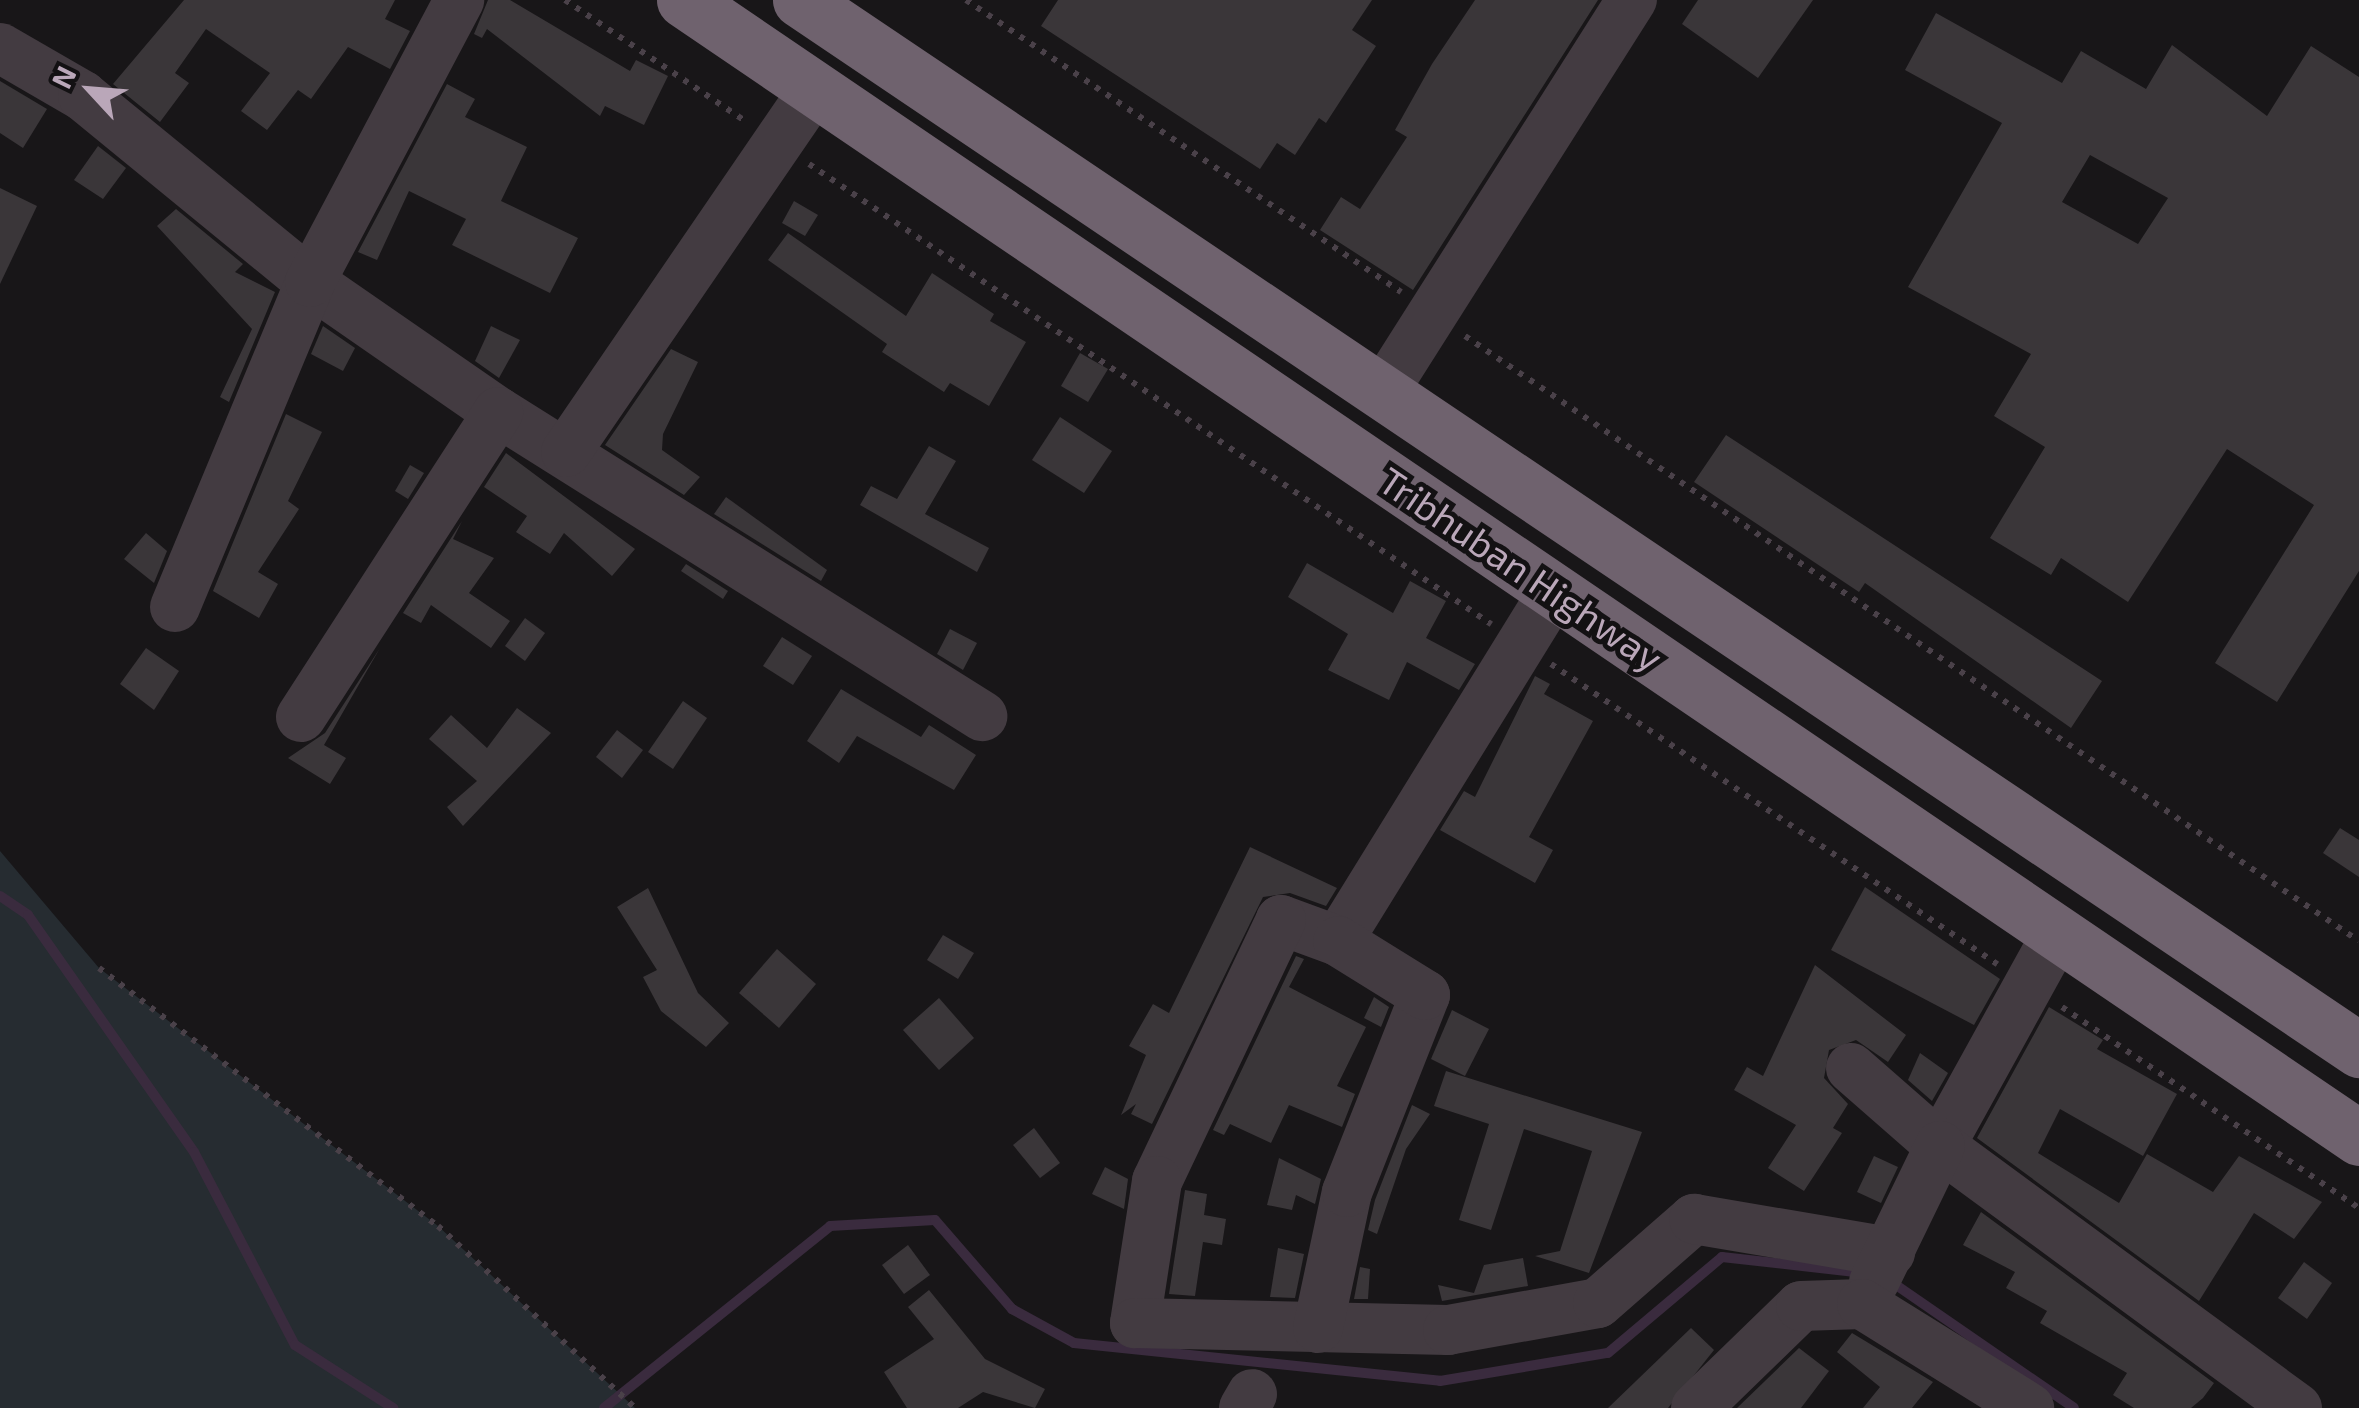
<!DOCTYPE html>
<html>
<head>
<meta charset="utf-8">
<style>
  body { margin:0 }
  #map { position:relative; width:2359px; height:1408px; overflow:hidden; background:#181618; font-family:"Exo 2",sans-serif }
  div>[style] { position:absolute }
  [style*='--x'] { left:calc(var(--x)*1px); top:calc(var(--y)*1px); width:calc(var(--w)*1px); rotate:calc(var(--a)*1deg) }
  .green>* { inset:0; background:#262c31 }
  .stream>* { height:10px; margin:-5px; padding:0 5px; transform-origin:5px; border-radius:5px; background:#3a2b3e }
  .building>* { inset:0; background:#3a3639 }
  .path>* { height:6px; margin-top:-3px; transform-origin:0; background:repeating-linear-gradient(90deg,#4a4149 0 5px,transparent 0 13px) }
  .minor>* { height:50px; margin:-25px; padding:0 25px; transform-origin:25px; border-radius:25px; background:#433b41 }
  .highway>* { height:55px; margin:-27.5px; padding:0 27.5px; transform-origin:27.5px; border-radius:27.5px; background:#6f626e }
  span { translate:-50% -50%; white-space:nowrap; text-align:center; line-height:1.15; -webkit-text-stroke:10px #131113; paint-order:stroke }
  .street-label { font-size:38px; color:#baa7b9 }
  .north { position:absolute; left:40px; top:40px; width:100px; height:100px; -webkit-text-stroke:8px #131113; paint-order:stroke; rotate:296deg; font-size:28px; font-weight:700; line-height:40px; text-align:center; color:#baa7b9 }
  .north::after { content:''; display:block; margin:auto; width:35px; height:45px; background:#baa7b9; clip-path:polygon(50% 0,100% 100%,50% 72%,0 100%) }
</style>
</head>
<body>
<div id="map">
  <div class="green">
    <i style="clip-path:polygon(0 851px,99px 968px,438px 1226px,635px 1408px,0 1408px)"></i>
  </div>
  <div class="stream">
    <i style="--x:0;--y:896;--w:34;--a:34"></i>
    <i style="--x:28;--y:915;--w:289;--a:55"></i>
    <i style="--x:194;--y:1152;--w:218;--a:62.4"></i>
    <i style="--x:295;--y:1345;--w:117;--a:32.7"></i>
    <i style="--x:1896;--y:1285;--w:216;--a:34.6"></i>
    <i style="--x:604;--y:1408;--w:290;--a:-38.8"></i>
    <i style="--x:830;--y:1226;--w:105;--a:-3.3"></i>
    <i style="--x:935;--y:1220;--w:118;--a:49.1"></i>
    <i style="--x:1012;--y:1309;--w:71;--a:28.7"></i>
    <i style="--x:1074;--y:1343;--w:368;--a:5.9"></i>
    <i style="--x:1440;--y:1381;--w:170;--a:-9.5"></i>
    <i style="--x:1608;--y:1353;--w:149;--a:-40.1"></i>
    <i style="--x:1722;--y:1257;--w:134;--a:6.4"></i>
  </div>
  <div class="building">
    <i style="clip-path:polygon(184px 0,395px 0,385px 19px,410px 31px,390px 69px,348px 47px,311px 99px,298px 90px,267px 130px,241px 111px,270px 73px,206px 29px,175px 73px,189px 83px,160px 122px,113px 84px)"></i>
    <i style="clip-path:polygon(488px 0,510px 0,630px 71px,636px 60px,668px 76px,644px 125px,605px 106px,600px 116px,487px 29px,482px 38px,474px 34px)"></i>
    <i style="clip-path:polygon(1058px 0,1372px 0,1352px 30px,1376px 46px,1326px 123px,1319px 118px,1295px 155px,1277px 143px,1260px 169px,1041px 26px)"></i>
    <i style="clip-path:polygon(1475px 0,1598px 0,1413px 290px,1320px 230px,1341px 197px,1360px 209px,1407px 137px,1395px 130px,1432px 64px)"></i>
    <i style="clip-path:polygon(1698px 0,1813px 0,1758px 78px,1682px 24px)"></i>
    <i style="clip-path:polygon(evenodd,1936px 13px,2062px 83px,2081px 51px,2146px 89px,2172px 45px,2267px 116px,2311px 46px,2359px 77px,2359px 571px,2277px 702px,2215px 663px,2314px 505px,2227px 449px,2128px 602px,2061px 558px,2051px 575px,1990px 538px,2045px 447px,1994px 416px,2031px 354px,1908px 287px,2002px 123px,1905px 70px,1936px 13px,2090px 155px,2168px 198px,2138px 244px,2062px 202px,2090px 155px)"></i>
    <i style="clip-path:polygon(0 81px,47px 109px,23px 148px,0 133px)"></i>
    <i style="clip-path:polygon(447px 84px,475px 99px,465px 117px,527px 147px,501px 201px,578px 238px,550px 293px,452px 245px,466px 219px,409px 191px,377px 260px,358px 252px)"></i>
    <i style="clip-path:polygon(98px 146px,126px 168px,103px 199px,74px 180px)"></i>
    <i style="clip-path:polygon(0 188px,37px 206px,0 284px)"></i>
    <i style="clip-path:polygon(794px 201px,818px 215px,805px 236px,782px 223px)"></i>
    <i style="clip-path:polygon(176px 209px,243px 264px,235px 272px,275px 292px,229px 402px,220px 397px,252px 329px,157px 226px)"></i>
    <i style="clip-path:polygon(788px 233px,906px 316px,932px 273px,994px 314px,990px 321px,1026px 342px,989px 406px,950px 383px,944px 392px,882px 352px,887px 344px,768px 260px)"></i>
    <i style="clip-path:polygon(323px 326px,355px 348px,343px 371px,311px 354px)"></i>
    <i style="clip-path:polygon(491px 326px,520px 340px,499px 378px,475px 361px)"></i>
    <i style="clip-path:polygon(671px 349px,698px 362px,663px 434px,662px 450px,700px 477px,684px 495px,605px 445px)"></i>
    <i style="clip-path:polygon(1080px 353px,1108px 369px,1088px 402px,1061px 386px)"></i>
    <i style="clip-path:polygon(286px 414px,322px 432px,288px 501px,299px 509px,258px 572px,278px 584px,259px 618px,213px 591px)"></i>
    <i style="clip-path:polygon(1060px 417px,1112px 451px,1084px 493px,1032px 460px)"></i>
    <i style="clip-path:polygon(1726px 435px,2102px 681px,2071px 728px,1865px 583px,1859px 592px,1694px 482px)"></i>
    <i style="clip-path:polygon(929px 446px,956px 461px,925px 514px,989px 548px,977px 572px,860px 505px,871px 486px,897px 499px)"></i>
    <i style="clip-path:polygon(506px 453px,635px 549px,612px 576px,564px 533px,550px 554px,516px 532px,527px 516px,484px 487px)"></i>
    <i style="clip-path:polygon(410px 465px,424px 473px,408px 499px,395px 491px)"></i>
    <i style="clip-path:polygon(726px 497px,827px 570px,821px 581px,714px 514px)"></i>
    <i style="clip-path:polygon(462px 521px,453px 539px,494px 558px,469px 593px,510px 621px,491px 648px,431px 605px,421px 623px,403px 613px)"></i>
    <i style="clip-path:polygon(146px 533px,167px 551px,154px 583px,124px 559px)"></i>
    <i style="clip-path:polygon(1307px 563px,1393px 613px,1410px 581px,1446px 601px,1426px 638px,1475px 664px,1459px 690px,1407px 662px,1389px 700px,1328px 670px,1348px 634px,1288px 597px)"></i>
    <i style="clip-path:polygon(686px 564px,728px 591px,723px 599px,681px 571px)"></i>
    <i style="clip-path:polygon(525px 618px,545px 633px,525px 661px,505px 646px)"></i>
    <i style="clip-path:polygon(950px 629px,977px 643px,963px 670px,937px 654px)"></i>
    <i style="clip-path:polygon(782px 637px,812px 656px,793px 685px,763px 666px)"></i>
    <i style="clip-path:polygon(146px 648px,179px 671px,154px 710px,120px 684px)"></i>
    <i style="clip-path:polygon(380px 648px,324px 745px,346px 758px,330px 784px,288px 758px,325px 733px)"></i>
    <i style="clip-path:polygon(1535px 676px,1550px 684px,1544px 694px,1593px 721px,1529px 837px,1553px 850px,1535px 883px,1440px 830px,1464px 791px,1475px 797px)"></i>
    <i style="clip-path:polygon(841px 689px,921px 737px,929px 725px,976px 755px,954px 790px,857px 736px,839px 763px,807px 741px)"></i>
    <i style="clip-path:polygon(683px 701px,707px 718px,673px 769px,648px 752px)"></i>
    <i style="clip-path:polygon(517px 708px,551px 733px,463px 826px,447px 807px,477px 781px,429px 739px,451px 715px,487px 748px)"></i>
    <i style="clip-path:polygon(617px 730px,643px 750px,622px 778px,596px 757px)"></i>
    <i style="clip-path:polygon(2340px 828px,2359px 840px,2359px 877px,2323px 853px)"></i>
    <i style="clip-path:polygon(1250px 847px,1337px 888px,1326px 906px,1290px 893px,1263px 897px,1152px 1124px,1131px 1114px,1136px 1104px,1121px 1115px,1146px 1055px,1129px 1046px,1153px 1004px,1169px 1013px)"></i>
    <i style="clip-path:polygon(1865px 887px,2000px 979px,1974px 1025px,1831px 950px)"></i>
    <i style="clip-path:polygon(648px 888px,698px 993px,729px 1023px,706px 1047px,661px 1011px,643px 977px,657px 970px,617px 907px)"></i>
    <i style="clip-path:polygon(943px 935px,974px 953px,958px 979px,927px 960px)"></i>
    <i style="clip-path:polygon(777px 949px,816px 984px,779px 1028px,739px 993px)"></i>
    <i style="clip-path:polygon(1296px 956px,1304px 959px,1289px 987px,1366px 1027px,1337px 1086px,1355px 1094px,1342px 1127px,1289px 1105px,1271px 1143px,1230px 1124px,1224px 1135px,1213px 1130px)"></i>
    <i style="clip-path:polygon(1815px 965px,1906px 1035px,1888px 1062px,1856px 1040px,1829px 1050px,1824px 1078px,1848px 1104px,1833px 1128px,1842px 1133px,1804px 1191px,1768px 1168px,1796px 1125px,1734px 1090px,1747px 1067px,1763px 1076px)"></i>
    <i style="clip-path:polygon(1374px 997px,1389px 1007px,1381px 1027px,1364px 1018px)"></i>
    <i style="clip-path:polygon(939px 998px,974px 1038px,939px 1070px,903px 1030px)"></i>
    <i style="clip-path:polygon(2049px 1007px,2103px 1040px,2097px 1049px,2177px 1094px,2143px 1156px,2060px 1109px,2038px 1153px,2119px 1203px,2147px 1154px,2213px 1192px,2239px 1156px,2322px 1202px,2294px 1239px,2254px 1213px,2199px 1301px,1977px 1138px)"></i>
    <i style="clip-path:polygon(1452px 1010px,1489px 1029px,1465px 1076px,1431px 1059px)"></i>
    <i style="clip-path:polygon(1920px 1053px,1948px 1073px,1932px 1101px,1908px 1080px)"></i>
    <i style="clip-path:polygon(1446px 1071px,1642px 1132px,1589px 1273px,1535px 1256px,1560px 1251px,1592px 1151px,1524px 1129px,1491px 1230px,1459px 1220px,1489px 1124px,1434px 1106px)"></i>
    <i style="clip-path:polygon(1412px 1105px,1430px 1114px,1406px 1149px,1377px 1234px,1368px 1230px,1375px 1200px)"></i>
    <i style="clip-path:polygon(1034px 1128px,1060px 1163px,1040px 1178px,1013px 1145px)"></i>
    <i style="clip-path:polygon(1874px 1156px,1898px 1167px,1881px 1203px,1857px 1192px)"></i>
    <i style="clip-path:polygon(1279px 1158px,1321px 1179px,1315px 1204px,1296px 1195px,1292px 1210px,1267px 1205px)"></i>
    <i style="clip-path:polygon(1105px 1167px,1128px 1179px,1124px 1209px,1092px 1194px)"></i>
    <i style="clip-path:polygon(1185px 1190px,1207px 1194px,1204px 1215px,1226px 1219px,1222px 1245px,1203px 1242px,1195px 1296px,1169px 1294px)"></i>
    <i style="clip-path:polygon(1981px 1212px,2214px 1383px,2203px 1398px,2191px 1408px,2134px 1408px,2113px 1395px,2127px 1373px,2040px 1323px,2047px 1311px,2006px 1288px,2015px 1272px,1963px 1245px)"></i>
    <i style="clip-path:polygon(908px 1245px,930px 1275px,904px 1294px,882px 1265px)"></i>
    <i style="clip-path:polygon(1278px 1248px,1304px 1254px,1295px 1298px,1270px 1297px)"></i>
    <i style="clip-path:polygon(1523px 1258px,1528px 1286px,1442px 1301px,1438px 1285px,1474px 1293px,1484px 1265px)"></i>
    <i style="clip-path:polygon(2304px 1262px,2332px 1283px,2307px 1319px,2278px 1298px)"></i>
    <i style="clip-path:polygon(1360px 1267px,1370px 1269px,1368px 1299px,1354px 1299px)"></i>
    <i style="clip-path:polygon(929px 1290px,985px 1359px,1045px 1389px,1035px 1408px,983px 1392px,958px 1408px,907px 1408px,884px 1372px,934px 1339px,908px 1307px)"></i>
    <i style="clip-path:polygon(1691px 1328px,1714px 1350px,1668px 1408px,1608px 1408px)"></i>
    <i style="clip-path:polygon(1852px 1333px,1933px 1382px,1912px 1408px,1863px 1408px,1880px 1387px,1837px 1352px)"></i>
    <i style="clip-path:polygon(1799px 1348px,1829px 1371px,1801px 1408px,1737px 1408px)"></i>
  </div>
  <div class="path">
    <i style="--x:565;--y:0;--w:217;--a:33.9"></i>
    <i style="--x:966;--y:0;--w:524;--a:33.87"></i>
    <i style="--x:809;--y:164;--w:823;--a:34"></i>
    <i style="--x:1465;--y:336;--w:1079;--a:34.09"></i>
    <i style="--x:1551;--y:664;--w:538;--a:33.93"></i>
    <i style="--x:99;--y:968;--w:426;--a:37.3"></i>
    <i style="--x:438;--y:1226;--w:268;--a:42.7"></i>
    <i style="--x:2062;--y:1007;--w:359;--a:34.1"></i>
  </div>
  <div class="minor">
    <i style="--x:0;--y:48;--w:96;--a:30"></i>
    <i style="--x:83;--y:96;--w:293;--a:39.3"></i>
    <i style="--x:310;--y:282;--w:229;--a:34.7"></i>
    <i style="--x:498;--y:412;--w:572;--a:32.13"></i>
    <i style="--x:1386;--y:387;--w:459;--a:-57.6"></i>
    <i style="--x:566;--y:452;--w:441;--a:-55.6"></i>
    <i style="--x:1554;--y:591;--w:411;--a:121.7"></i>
    <i style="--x:1338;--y:941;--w:61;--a:-159.8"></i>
    <i style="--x:1281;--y:920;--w:289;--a:115.4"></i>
    <i style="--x:1157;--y:1181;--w:144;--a:98.8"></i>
    <i style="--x:1135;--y:1323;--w:313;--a:1.3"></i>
    <i style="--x:1448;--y:1330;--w:152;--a:-10.2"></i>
    <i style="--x:1598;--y:1303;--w:128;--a:-41.2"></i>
    <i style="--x:1694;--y:1219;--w:199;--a:9.6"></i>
    <i style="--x:175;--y:607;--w:352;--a:-67.4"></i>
    <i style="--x:310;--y:282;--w:319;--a:-62.1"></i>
    <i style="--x:301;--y:717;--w:363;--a:-57.1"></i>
    <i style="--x:2057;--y:934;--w:242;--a:118.9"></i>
    <i style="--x:1940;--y:1146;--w:443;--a:36.3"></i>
    <i style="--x:1851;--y:1068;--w:118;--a:41.2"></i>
    <i style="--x:1940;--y:1146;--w:151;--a:115.9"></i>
    <i style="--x:1318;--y:1328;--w:139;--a:-78"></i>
    <i style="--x:1347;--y:1192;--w:212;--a:-68.4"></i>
    <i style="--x:1425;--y:995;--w:102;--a:-148.2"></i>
    <i style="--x:1244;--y:1408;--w:16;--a:-60"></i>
    <i style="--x:1696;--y:1408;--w:146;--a:-44.2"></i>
    <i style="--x:1801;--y:1306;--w:61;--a:-1.9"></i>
    <i style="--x:1862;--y:1304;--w:197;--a:31.9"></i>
  </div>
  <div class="highway">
    <i style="--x:684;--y:0;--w:2025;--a:34.19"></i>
    <i style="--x:800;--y:0;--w:1880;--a:33.96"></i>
  </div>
  <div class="street-label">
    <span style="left:1521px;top:569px;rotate:34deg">Tribhuban Highway</span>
  </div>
  <div class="north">N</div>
</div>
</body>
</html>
